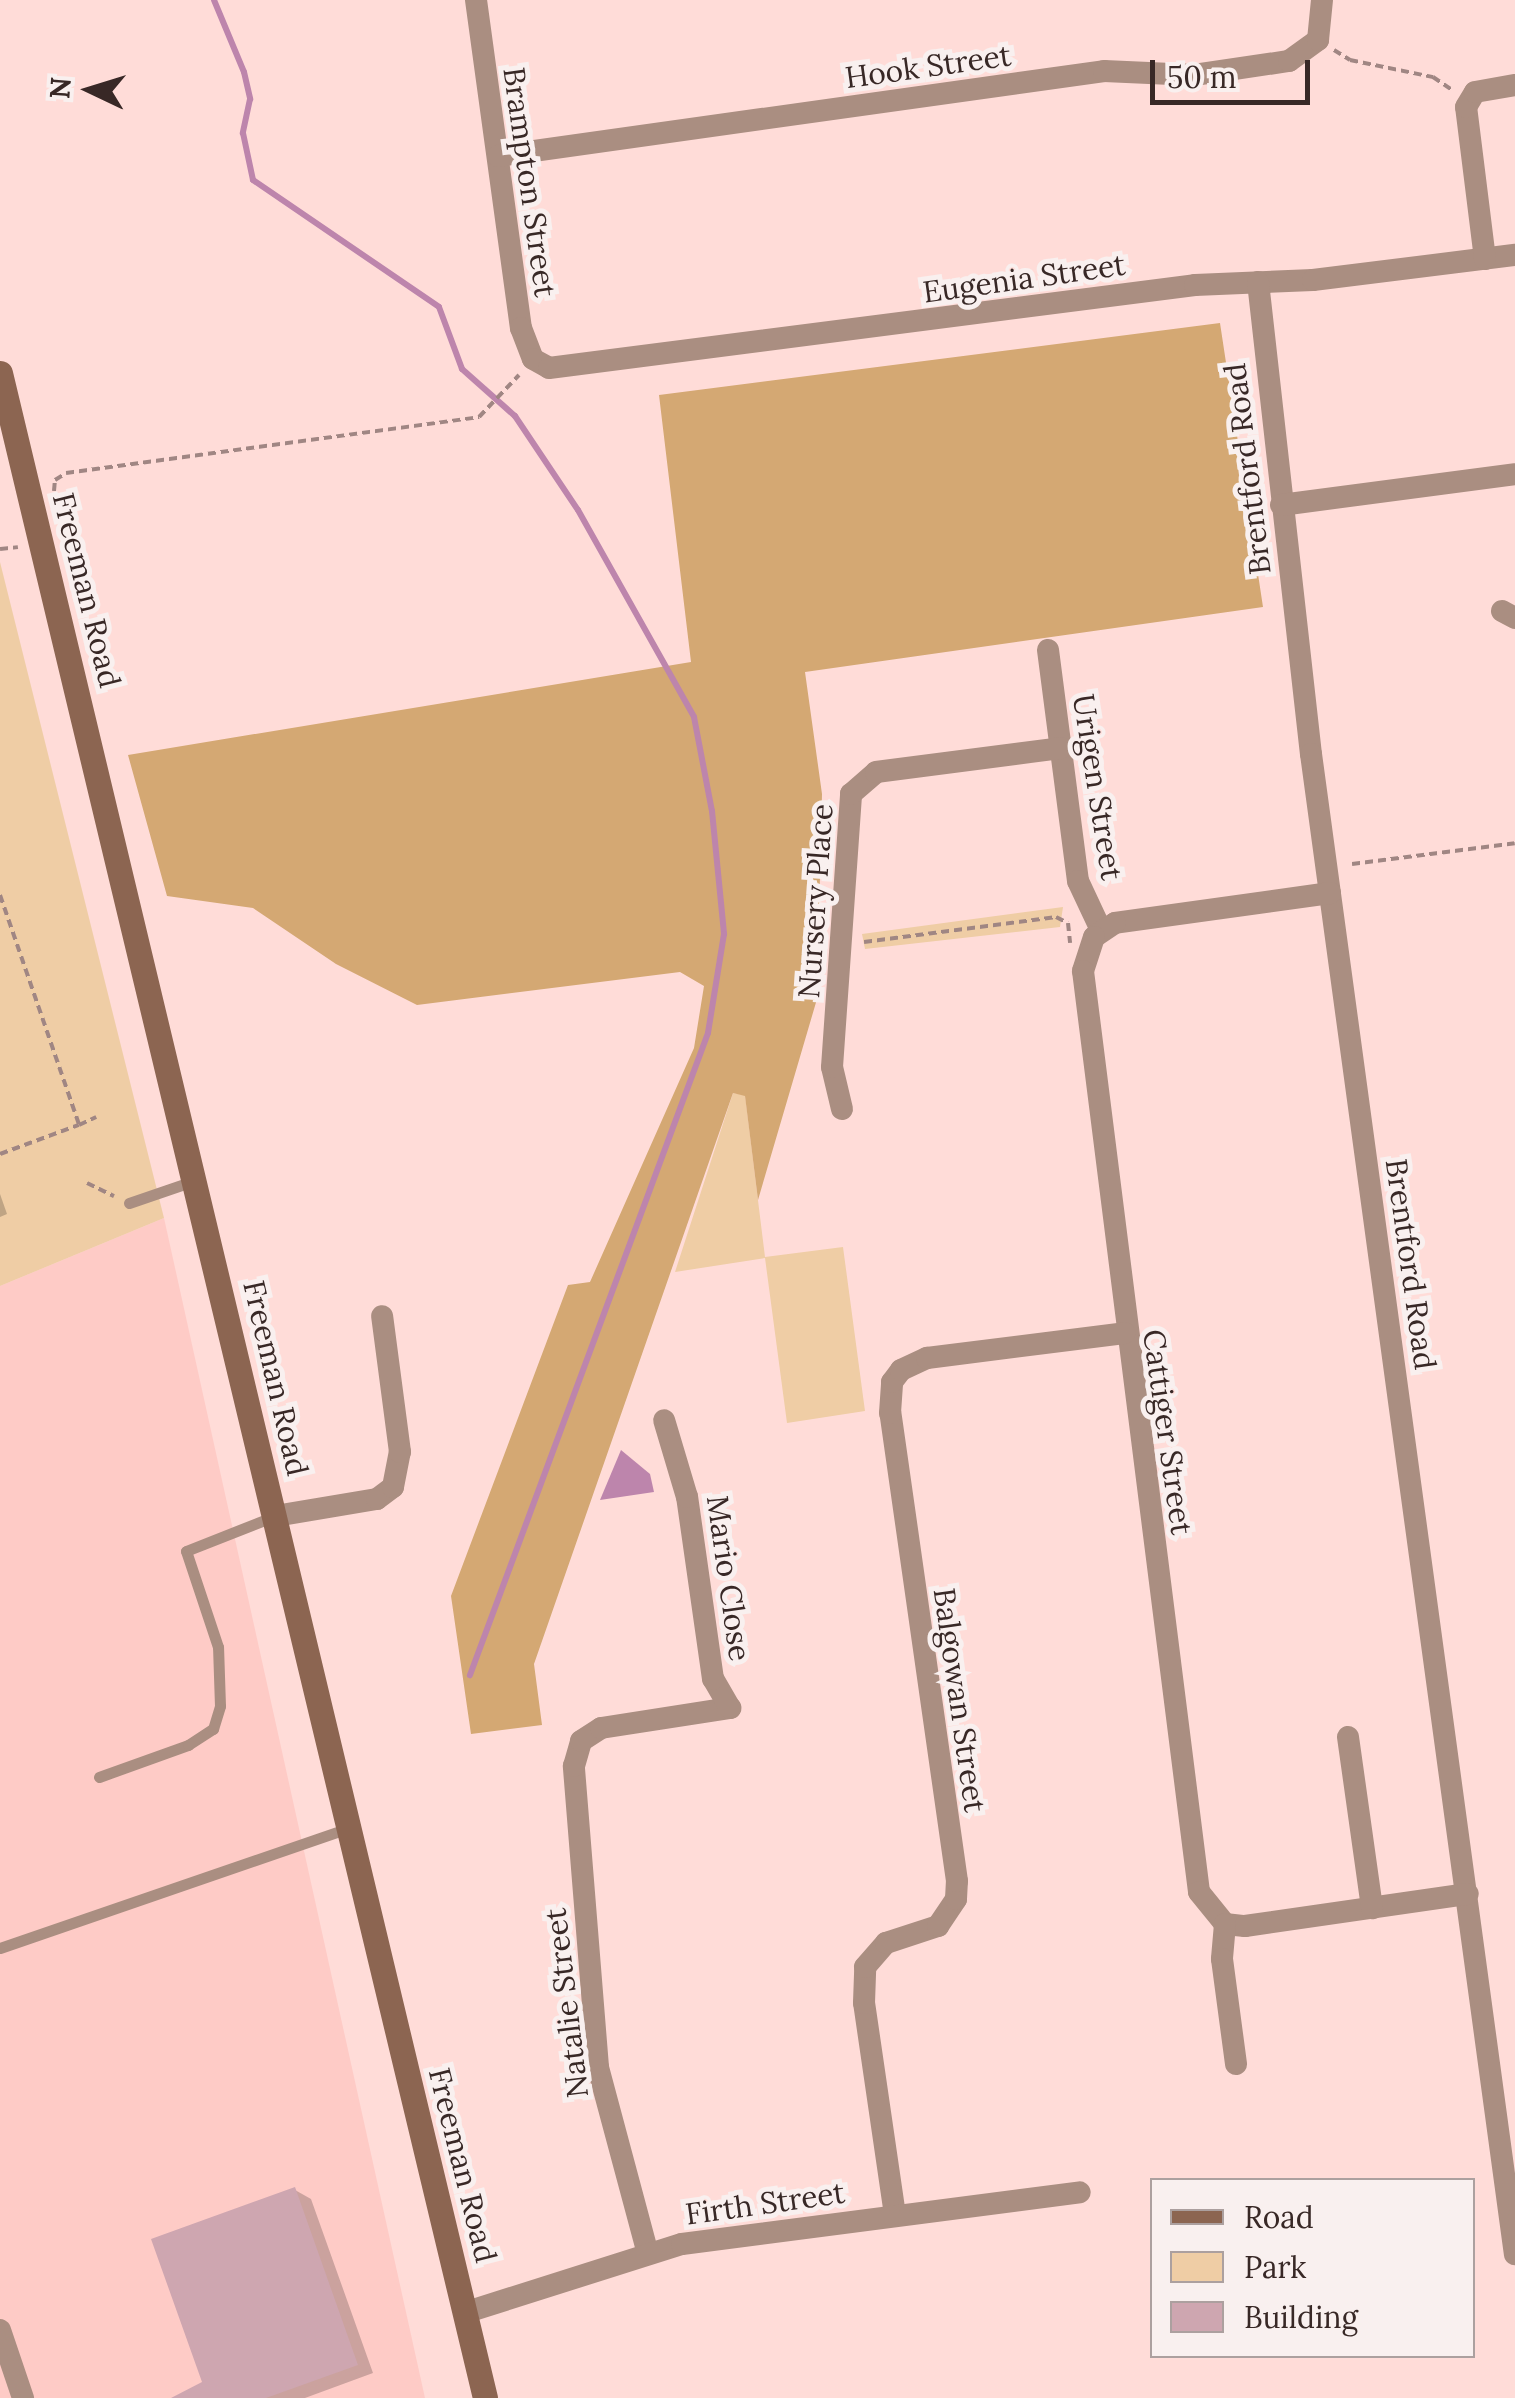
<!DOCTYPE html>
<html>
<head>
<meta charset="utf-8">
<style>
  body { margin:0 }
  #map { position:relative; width:1515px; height:2398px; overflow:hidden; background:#ffdcd8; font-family:Lora,serif }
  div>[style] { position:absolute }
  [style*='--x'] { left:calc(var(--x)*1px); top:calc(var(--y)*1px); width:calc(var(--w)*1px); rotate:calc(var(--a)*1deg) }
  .built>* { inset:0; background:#fecbc6 }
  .green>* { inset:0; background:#efcda5 }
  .forest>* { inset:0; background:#d4a873 }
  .water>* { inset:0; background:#bd85ac }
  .shadow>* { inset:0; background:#0003 }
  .stream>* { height:6px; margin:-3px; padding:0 3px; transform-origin:3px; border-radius:3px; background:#bd85ac }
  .building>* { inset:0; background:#cea6b0 }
  .path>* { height:4px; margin-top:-2px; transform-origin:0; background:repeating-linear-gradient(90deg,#a08683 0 8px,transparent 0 13px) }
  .lane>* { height:11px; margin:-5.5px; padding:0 5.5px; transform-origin:5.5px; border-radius:5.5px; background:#aa8e81 }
  .street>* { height:22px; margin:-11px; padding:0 11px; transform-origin:11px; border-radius:11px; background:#aa8e81 }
  .secondary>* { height:25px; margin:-12.5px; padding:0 12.5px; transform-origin:12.5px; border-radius:12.5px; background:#8c6551 }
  span { translate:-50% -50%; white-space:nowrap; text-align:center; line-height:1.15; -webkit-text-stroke:10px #f9f0ef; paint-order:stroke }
  .street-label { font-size:30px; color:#382826 }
  .legend { position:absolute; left:1150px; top:2178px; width:325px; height:180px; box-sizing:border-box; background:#f9f0ef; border:2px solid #aca09f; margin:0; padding:12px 18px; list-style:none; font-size:30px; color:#382826 }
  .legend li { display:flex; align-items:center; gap:20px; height:50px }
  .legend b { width:50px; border:2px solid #aca09f }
  .north { position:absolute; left:40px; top:40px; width:100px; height:100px; -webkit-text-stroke:8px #f9f0ef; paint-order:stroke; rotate:274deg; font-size:28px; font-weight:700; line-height:40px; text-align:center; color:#382826 }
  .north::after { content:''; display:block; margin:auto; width:35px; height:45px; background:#382826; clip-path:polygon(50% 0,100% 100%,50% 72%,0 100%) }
  .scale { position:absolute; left:1150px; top:60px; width:160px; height:45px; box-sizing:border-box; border:5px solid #382826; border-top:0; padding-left:12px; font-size:30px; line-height:35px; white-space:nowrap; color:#382826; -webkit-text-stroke:8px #f9f0ef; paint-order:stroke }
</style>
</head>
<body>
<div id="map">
  <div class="built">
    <i style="clip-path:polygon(164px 1218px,425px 2398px,0 2398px,0 1286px)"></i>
  </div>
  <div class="green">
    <i style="clip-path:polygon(0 562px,164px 1218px,0 1286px)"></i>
    <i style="clip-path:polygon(1063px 907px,1060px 927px,865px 949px,862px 934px)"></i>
    <i style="clip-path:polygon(733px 1093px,745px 1095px,765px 1257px,843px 1247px,865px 1411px,787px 1423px,765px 1258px,675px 1272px)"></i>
  </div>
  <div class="forest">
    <i style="clip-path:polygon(1220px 323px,1263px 607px,805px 672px,822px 794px,817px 999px,758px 1200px,745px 1096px,733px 1093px,534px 1664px,542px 1725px,471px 1734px,451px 1596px,568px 1285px,590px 1282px,694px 1048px,704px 986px,680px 972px,417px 1005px,336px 964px,253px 908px,167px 896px,128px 755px,691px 662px,659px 395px)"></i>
  </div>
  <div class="water">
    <i style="clip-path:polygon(621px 1450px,650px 1474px,654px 1492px,600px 1500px)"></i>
  </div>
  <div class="shadow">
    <i style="clip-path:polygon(0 1194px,7px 1214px,0 1217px)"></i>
    <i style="clip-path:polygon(295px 2190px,311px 2199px,373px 2373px,305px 2398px,174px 2398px,206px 2384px)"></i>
  </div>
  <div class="stream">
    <i style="--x:214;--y:0;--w:78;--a:67.4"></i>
    <i style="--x:244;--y:72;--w:28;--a:77"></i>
    <i style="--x:250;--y:99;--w:35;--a:102"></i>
    <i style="--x:243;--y:133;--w:48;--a:78"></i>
    <i style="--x:253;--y:180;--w:225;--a:34.3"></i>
    <i style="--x:439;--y:307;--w:66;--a:69.6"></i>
    <i style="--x:462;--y:369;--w:71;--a:41.6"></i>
    <i style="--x:515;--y:416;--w:113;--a:56.2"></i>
    <i style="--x:578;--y:510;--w:237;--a:60.7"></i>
    <i style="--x:694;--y:717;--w:96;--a:79.2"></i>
    <i style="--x:712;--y:811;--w:124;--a:84.4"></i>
    <i style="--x:724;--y:934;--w:100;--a:99.2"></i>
    <i style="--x:708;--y:1033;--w:685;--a:110.34"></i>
  </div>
  <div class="building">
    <i style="clip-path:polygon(295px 2187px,358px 2365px,266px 2398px,171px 2398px,202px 2382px,151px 2239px)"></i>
  </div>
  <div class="path">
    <i style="--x:1334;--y:50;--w:19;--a:32"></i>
    <i style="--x:1350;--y:60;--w:85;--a:11.6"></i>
    <i style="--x:1433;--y:77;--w:22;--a:34"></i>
    <i style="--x:54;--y:491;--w:11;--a:-85"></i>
    <i style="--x:55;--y:480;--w:13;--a:-32"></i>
    <i style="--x:66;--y:473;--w:417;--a:-7.7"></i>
    <i style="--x:479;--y:417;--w:58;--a:-46.4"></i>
    <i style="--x:0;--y:549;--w:18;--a:-6"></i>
    <i style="--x:1352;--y:864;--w:164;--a:-7.3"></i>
    <i style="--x:0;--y:895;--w:243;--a:71"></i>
    <i style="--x:79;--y:1125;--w:19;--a:-25"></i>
    <i style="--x:864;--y:942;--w:194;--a:-7.4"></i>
    <i style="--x:1056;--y:917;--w:13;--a:27"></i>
    <i style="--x:1068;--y:923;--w:20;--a:84"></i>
    <i style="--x:0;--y:1154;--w:84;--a:-20.2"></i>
    <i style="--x:87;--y:1183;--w:30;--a:26"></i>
  </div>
  <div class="lane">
    <i style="--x:129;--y:1203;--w:71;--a:-18.9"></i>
    <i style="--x:99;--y:1777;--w:95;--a:-19.8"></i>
    <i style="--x:188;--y:1745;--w:30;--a:-33"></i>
    <i style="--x:213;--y:1729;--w:24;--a:-73"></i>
    <i style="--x:220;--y:1706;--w:59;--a:-91.9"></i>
    <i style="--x:218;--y:1647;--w:101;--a:-108.4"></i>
    <i style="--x:186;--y:1551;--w:96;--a:-21.5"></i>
    <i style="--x:0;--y:1948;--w:366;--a:-19"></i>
  </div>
  <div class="street">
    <i style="--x:476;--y:0;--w:331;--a:82.2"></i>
    <i style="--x:521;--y:328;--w:33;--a:69"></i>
    <i style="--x:533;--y:359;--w:18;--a:29"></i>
    <i style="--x:549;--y:368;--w:651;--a:-7.32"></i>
    <i style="--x:1195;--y:285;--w:118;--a:-2.4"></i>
    <i style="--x:1313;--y:280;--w:204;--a:-7.1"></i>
    <i style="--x:498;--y:156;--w:612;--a:-7.98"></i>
    <i style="--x:1104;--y:71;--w:90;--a:2.5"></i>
    <i style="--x:1194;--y:75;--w:96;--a:-8.4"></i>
    <i style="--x:1289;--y:61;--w:36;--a:-36"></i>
    <i style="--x:1318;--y:40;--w:40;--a:-84.3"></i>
    <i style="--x:1485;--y:259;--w:153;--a:-97.1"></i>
    <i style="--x:1466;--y:107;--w:17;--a:-59"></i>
    <i style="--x:1475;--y:92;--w:41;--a:-9.9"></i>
    <i style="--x:1258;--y:282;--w:475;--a:83.6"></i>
    <i style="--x:1311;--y:754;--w:1514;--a:82.26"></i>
    <i style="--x:1281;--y:505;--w:236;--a:-7.5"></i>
    <i style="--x:1502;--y:611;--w:15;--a:28"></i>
    <i style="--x:1048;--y:650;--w:233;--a:82.6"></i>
    <i style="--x:1078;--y:881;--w:54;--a:64.9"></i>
    <i style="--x:1330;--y:893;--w:217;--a:172.1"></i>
    <i style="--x:1115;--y:923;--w:25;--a:146"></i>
    <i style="--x:1094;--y:937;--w:36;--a:108"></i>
    <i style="--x:1083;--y:971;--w:928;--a:82.82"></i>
    <i style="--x:1199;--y:1892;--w:41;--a:50.9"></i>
    <i style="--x:1225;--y:1924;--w:20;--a:6"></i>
    <i style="--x:1245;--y:1926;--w:225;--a:-8.2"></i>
    <i style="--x:842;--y:1109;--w:43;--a:-103.4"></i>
    <i style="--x:832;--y:1067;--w:274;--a:-86"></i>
    <i style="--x:851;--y:794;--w:33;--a:-41"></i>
    <i style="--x:876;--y:772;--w:186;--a:-7.4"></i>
    <i style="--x:275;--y:1516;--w:103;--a:-9.5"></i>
    <i style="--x:377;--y:1499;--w:20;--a:-37"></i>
    <i style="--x:393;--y:1487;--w:36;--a:-79"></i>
    <i style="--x:400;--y:1452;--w:137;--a:-97.5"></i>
    <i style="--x:1348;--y:1737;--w:173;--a:82"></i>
    <i style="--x:1225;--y:1924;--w:35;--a:95"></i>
    <i style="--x:1222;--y:1959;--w:106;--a:82.4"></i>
    <i style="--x:895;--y:2215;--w:214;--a:-98.3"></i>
    <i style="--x:864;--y:2003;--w:36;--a:-88"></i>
    <i style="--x:865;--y:1967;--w:32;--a:-49"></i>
    <i style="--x:886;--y:1943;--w:55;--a:-18.1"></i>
    <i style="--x:938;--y:1926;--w:32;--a:-56"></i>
    <i style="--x:956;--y:1899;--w:18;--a:-87"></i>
    <i style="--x:957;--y:1881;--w:473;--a:-98.1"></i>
    <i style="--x:890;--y:1413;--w:31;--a:-86"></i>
    <i style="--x:892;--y:1382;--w:15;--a:-53"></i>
    <i style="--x:901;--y:1370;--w:29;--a:-25"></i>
    <i style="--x:927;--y:1358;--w:199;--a:-7.2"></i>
    <i style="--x:648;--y:2254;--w:194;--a:-105"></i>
    <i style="--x:598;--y:2067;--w:302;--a:-94.6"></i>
    <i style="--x:574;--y:1766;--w:26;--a:-74"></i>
    <i style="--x:581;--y:1741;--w:24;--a:-33"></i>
    <i style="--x:601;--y:1728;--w:131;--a:-8.8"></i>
    <i style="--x:730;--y:1708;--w:34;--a:-120"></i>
    <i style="--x:713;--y:1679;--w:184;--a:-98.1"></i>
    <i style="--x:687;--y:1497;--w:80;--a:-106.6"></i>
    <i style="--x:467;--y:2312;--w:225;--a:-17.6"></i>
    <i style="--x:682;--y:2244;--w:401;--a:-7.4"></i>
    <i style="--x:0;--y:2330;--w:72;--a:71.3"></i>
  </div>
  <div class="secondary">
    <i style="--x:0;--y:373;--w:2082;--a:76.53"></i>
  </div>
  <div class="street-label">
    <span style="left:928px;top:66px;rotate:-8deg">Hook Street</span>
    <span style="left:530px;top:182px;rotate:82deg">Brampton Street</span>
    <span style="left:1024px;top:278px;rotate:-8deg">Eugenia Street</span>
    <span style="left:1247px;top:469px;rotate:-97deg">Brentford Road</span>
    <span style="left:87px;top:590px;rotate:76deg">Freeman Road</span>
    <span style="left:1098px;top:787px;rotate:81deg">Urigen Street</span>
    <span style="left:815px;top:901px;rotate:-86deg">Nursery Place</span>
    <span style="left:1411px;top:1264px;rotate:82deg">Brentford Road</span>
    <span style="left:276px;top:1378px;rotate:77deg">Freeman Road</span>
    <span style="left:1168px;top:1432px;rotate:82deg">Cattiger Street</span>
    <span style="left:729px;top:1578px;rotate:82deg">Mario Close</span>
    <span style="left:960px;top:1700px;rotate:82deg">Balgowan Street</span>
    <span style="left:566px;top:2003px;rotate:-97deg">Natalie Street</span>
    <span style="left:463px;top:2165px;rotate:76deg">Freeman Road</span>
    <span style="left:765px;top:2203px;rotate:-8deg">Firth Street</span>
  </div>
  <ul class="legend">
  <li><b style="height:12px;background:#8c6551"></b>Road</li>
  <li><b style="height:28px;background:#efcda5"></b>Park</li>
  <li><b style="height:28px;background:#cea6b0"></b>Building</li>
  </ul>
  <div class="north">N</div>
  <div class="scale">50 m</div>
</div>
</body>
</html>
